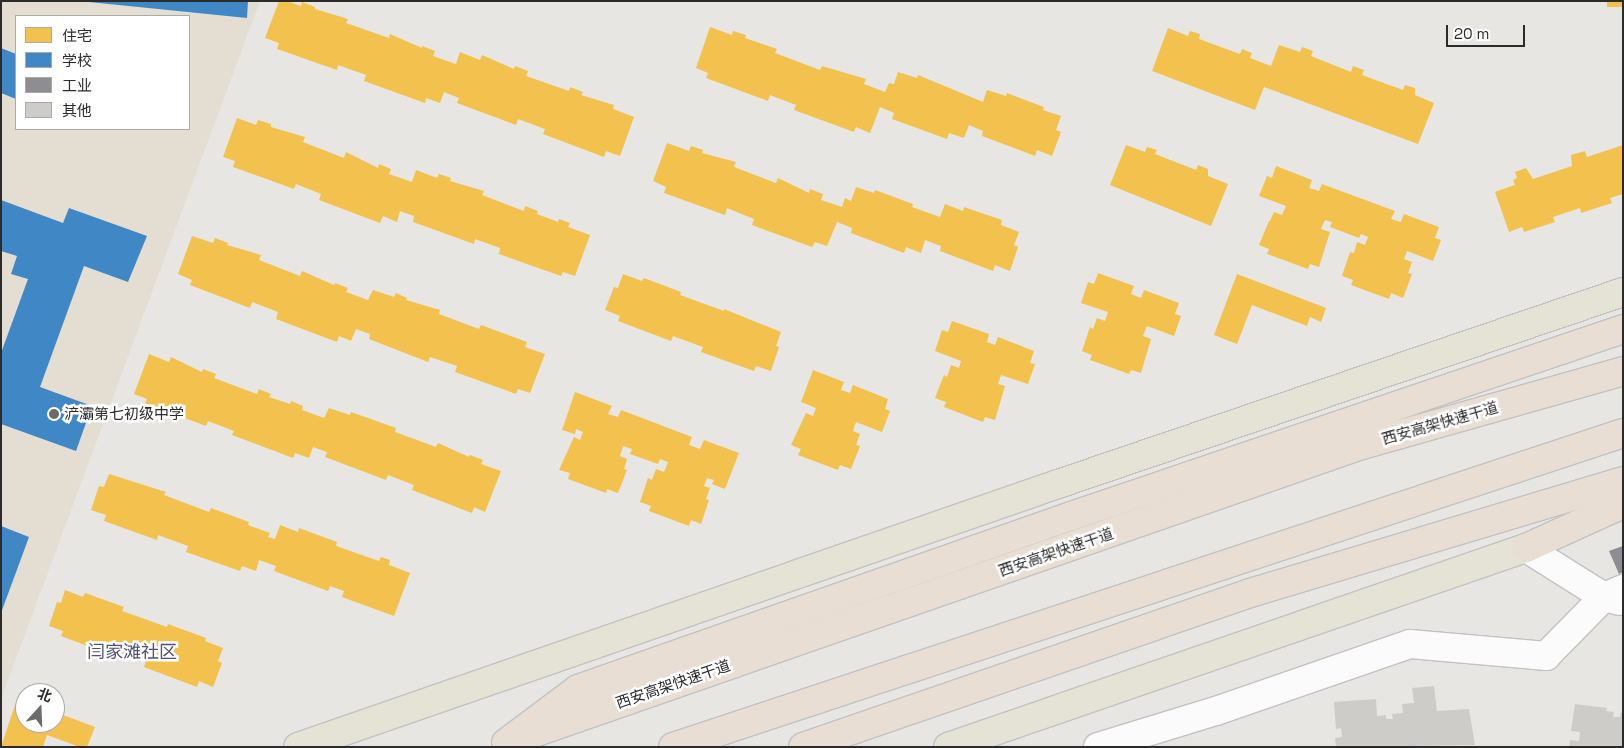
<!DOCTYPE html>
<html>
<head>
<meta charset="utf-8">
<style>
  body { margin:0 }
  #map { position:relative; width:1624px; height:748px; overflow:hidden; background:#e8e6e2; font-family:"Space Grotesk","Noto Sans SC",sans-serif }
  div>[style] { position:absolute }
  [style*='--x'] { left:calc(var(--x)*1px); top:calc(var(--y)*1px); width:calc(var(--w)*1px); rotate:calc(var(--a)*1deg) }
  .education>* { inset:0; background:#e3ded1 }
  .homes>* { inset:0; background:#f2c14e }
  .schools>* { inset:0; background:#3f88c5 }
  .industry>* { inset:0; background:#8d8d92 }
  .building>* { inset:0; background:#cdccc9 }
  .roads { filter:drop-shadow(1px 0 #c2c2c2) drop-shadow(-1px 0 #c2c2c2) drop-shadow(0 1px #c2c2c2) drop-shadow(0 -1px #c2c2c2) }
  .minor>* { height:28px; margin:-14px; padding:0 14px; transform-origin:14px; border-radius:14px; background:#fcfbfb }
  .major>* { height:28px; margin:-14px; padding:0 14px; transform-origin:14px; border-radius:14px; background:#e5e3d5 }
  .highway>* { height:28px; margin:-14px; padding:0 14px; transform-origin:14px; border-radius:14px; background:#e8ded4 }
  .dots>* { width:14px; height:14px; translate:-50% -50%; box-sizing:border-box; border:2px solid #fff; border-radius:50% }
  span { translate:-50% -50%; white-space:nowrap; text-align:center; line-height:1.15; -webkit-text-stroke:5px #fff; paint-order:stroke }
  .poi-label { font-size:15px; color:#2b2b2b }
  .left { translate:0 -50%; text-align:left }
  .street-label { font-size:15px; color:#2b2b2b }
  .quarter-label { font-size:18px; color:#4e5279 }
  .frame { position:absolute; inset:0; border:2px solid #2b2b2b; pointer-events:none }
  .legend { position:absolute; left:15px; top:15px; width:175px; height:115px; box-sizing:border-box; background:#fff; border:1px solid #aaa; margin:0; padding:6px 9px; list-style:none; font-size:15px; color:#2b2b2b }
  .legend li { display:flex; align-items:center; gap:10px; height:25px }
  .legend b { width:25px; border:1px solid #aaa }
  .north { position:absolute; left:15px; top:683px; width:50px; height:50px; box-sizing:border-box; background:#fff; border:1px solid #aaa; border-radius:50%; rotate:20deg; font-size:14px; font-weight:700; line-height:20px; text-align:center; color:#2b2b2b }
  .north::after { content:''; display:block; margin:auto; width:18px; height:22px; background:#6d6c6b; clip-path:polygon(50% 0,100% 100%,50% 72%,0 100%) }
  .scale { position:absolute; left:1446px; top:25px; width:79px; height:22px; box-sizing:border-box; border:2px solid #2b2b2b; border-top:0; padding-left:6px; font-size:15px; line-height:18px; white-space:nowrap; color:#2b2b2b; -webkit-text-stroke:4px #fff; paint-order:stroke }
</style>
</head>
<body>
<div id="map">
  <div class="education">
    <i style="clip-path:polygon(evenodd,1px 1px,260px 1px,1px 699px,1px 1px,16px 16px,189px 16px,189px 129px,16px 129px,16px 16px)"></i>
  </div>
  <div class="homes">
    <i style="clip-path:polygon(279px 1px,287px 1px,301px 6px,302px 2px,315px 7px,315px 9px,348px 19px,346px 23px,389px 38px,390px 34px,422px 48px,422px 46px,435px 51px,433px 56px,456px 64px,460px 52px,480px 60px,482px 55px,514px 69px,515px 66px,528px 71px,526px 76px,569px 91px,570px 87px,583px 92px,581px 95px,614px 105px,613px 109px,634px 117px,620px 156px,606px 151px,604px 157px,543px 134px,545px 129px,518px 119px,516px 125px,457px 103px,459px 98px,444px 92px,440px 103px,426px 98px,425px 103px,364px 81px,366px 75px,338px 65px,337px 70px,277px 49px,279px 43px,265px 38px)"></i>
    <i style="clip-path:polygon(1607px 1px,1623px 1px,1623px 7px,1607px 7px)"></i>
    <i style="clip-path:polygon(710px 27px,732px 35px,733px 31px,746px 35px,745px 38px,777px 49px,775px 53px,820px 70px,822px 66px,866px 79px,864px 84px,885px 92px,889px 83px,894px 84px,898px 72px,917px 78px,918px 75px,983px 102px,987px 90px,1006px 96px,1007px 93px,1044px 107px,1043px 110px,1061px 116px,1056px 130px,1061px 132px,1052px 156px,1037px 150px,1035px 156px,982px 136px,983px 131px,969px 125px,964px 138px,949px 133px,947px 139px,892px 119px,894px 113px,880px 107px,870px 133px,856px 127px,854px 132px,794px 110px,796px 105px,770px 95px,768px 101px,706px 78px,708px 73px,696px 68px)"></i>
    <i style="clip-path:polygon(1168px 28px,1188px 36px,1190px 31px,1200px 34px,1199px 39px,1240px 54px,1242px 49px,1252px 53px,1250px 58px,1271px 66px,1279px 45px,1300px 52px,1302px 47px,1313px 51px,1311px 56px,1351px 72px,1353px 66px,1364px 70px,1362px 75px,1403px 90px,1405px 85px,1415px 88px,1415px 95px,1434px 103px,1418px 144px,1264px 87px,1255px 110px,1152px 71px)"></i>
    <i style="clip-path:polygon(237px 118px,256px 125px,258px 120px,271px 124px,271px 127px,305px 137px,303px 142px,344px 158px,346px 152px,378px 168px,379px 164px,391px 169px,389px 174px,412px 182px,416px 170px,437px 178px,439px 174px,451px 178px,450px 181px,484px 191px,482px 195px,524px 211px,525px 206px,538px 211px,537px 214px,558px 222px,559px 219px,570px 223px,568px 227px,590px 235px,575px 276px,563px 272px,561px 276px,499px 254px,500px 248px,475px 239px,474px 244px,413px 222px,414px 216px,400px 211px,397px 222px,383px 216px,380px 223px,319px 200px,321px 194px,296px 184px,294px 189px,233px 167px,235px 161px,223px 157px)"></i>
    <i style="clip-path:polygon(667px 143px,689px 151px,691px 146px,703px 150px,702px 153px,736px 162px,734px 167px,776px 183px,778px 178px,809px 193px,810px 189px,823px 194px,821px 200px,842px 207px,845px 198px,851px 201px,856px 187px,874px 193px,875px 190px,913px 204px,912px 207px,940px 217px,945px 204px,963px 211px,964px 207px,1002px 220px,1001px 225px,1019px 232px,1014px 245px,1018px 247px,1010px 271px,995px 265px,993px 271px,940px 251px,941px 246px,925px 240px,921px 253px,906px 247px,904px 253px,851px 233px,852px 228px,837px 222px,827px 246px,815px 242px,812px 247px,752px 225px,754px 219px,727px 208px,725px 215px,664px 193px,666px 187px,653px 181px)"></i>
    <i style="clip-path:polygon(1126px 145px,1145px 152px,1147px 147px,1157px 150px,1155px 154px,1196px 170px,1198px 165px,1208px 169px,1208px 176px,1228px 184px,1211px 226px,1110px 185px)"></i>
    <i style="clip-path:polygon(1623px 145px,1623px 194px,1610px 198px,1612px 203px,1581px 213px,1580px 208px,1553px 217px,1555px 222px,1524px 232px,1522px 227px,1509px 232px,1495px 192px,1515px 185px,1513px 180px,1517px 178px,1515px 172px,1526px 168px,1533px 179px,1572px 166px,1571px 155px,1585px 151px,1587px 157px)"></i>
    <i style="clip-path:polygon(1276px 166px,1312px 180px,1309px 188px,1319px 191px,1322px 184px,1395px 211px,1391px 219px,1401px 222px,1404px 214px,1439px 227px,1435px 238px,1441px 240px,1433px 261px,1407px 251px,1404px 259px,1412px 262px,1408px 273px,1412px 274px,1403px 298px,1391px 293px,1389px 299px,1351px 285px,1353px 280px,1342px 276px,1350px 252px,1354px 253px,1357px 242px,1365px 245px,1368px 237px,1361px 234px,1359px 238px,1330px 227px,1332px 222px,1325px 220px,1321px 229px,1330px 232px,1319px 267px,1310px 264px,1308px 269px,1267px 254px,1269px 249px,1259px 245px,1269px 221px,1270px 221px,1274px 212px,1282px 215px,1286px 206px,1259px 196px,1267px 176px,1272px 178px)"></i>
    <i style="clip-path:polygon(192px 236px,213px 243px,215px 238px,228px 243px,227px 245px,261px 255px,259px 260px,300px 276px,302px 271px,334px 285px,335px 283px,348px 288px,346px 292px,368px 300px,373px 290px,394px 297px,396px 293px,407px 298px,406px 300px,440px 310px,439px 314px,479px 329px,481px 325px,527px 342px,525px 347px,545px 354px,530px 393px,518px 389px,516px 394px,455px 372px,457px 366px,430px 357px,428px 362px,369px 339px,370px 334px,356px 329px,351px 341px,339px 336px,337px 342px,276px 319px,278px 312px,252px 302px,250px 308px,190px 285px,192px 280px,178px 274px)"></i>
    <i style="clip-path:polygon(1098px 273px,1134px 286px,1131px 294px,1141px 298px,1144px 290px,1179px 303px,1175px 314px,1181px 316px,1174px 336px,1147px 326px,1143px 336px,1151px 339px,1141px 373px,1131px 370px,1129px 374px,1090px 360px,1092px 355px,1082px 351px,1090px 327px,1093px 329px,1097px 318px,1105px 321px,1108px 312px,1081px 303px,1088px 282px,1094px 284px)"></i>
    <i style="clip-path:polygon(623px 274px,642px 281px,644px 278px,681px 292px,680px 295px,724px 311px,724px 309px,781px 332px,776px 346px,779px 347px,771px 371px,756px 366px,754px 371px,701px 352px,703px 347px,673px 336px,671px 341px,618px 321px,620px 316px,605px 310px,614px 287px,618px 288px)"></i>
    <i style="clip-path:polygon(1237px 274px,1326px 308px,1321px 322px,1310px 317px,1307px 326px,1252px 305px,1237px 344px,1214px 335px)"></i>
    <i style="clip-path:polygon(952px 321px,989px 334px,987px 342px,995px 345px,998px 337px,1034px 351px,1030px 363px,1035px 364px,1028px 384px,1001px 375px,998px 384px,1005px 386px,995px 420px,985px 417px,983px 422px,944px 407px,946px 402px,935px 398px,944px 375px,947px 377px,951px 365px,959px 368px,961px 361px,935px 351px,942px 330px,948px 332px)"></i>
    <i style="clip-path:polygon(149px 354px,169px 362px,171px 357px,202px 372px,203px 369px,216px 374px,214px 378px,257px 394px,259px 389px,271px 394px,269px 397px,290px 404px,291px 401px,303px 406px,302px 410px,324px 418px,329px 408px,350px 415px,351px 412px,396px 428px,395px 432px,436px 447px,438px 443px,469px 457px,470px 455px,483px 460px,481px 464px,501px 471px,485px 512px,474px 507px,472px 513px,412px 490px,414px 485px,388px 475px,386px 480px,325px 457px,327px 452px,313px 447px,309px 458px,295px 453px,293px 458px,232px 435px,234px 431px,208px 421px,206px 426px,145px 403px,147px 399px,134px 394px)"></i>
    <i style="clip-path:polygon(813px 370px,844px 382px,841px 390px,850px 393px,853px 385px,888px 399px,885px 409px,890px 411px,882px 432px,856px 422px,853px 431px,860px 434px,856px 445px,860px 446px,851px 469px,840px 465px,838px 470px,798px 455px,801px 449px,791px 445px,806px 413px,813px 416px,816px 408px,801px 402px)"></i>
    <i style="clip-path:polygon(575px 392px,612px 406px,608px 414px,618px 417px,621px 410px,692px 437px,689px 445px,700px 449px,704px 440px,739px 453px,725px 489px,712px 484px,714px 480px,707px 478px,704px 486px,710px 488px,706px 499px,709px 500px,701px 524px,691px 520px,689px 526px,649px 511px,651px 506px,640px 502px,648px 478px,652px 480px,656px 469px,664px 472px,668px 462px,660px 459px,658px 464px,630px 454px,632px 449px,623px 446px,620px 456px,627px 459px,624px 469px,627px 470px,618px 493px,607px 489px,606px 493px,568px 479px,570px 473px,559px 470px,574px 437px,580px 440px,583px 432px,576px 429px,575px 434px,562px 430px)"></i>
    <i style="clip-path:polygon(109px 474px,166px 492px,164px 495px,209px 512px,211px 508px,249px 522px,248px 525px,270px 533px,268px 537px,275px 539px,280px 525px,298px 532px,299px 528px,337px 542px,336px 546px,379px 561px,381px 557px,390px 560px,389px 565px,410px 573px,394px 616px,342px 597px,344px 591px,330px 586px,328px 591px,274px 571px,276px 566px,259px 560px,256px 571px,242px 566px,240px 571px,186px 552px,188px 546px,158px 535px,157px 540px,104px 521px,106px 515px,91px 510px,99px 486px,104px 487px)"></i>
    <i style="clip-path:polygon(65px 590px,83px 597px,85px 593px,124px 607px,122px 611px,167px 627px,168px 624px,206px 638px,205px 641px,223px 648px,218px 661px,222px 663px,213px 687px,199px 681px,197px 687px,144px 667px,146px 661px,116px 651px,114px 656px,61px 636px,63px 631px,49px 626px,57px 602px,61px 603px)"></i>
    <i style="clip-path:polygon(17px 699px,25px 701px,25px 723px,55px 723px,55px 712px,95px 727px,87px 747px,80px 747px,47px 735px,43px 747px,1px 747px)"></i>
  </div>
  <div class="schools">
    <i style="clip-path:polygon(79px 1px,248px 1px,247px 18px)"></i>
    <i style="clip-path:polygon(1px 48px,16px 54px,16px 99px,1px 93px)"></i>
    <i style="clip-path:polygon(1px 200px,63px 223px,69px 208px,147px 236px,128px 282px,84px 266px,40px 387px,92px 406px,76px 451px,1px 424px,1px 353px,28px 279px,11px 274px,17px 256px,1px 251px)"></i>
    <i style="clip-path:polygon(1px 526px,29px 537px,1px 613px)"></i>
  </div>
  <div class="industry">
    <i style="clip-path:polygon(1623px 546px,1623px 572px,1619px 574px,1609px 551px)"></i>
  </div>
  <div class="building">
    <i style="clip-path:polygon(1434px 686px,1437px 711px,1469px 709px,1475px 745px,1336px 747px,1335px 738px,1342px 737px,1341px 728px,1336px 729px,1334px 702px,1376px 699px,1377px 716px,1386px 715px,1386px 719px,1393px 719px,1392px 714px,1403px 713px,1402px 704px,1414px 703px,1412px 688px)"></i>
    <i style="clip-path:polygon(1575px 704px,1607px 708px,1606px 711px,1614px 712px,1613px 717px,1620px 717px,1621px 712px,1623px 712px,1623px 747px,1569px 747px,1570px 740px,1579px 741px,1580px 732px,1571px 731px)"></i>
  </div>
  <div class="roads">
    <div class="minor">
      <i style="--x:1526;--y:548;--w:92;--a:32.1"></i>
      <i style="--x:1604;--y:597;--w:16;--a:14"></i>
      <i style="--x:1098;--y:747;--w:123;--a:-17"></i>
      <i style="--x:1216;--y:711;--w:205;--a:-19.1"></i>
      <i style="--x:1410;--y:644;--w:137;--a:5"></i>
      <i style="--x:1546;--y:656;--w:83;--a:-45.5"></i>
      <i style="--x:1604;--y:597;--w:21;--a:-23"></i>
    </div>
    <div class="major">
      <i style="--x:298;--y:747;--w:804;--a:-19.09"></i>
      <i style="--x:1058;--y:484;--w:597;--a:-18.77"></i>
      <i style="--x:948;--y:747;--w:611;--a:-19"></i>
    </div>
    <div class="highway">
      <i style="--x:1526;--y:548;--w:107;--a:-24.4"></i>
      <i style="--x:531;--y:734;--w:880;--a:-19.18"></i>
      <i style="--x:1362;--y:445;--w:271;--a:-15.8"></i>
      <i style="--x:506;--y:743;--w:90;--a:-36.9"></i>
      <i style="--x:578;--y:689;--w:522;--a:-19.34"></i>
      <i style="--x:1071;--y:516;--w:583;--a:-18.71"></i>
      <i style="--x:673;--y:747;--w:1001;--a:-18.29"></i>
      <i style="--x:803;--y:747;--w:473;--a:-19"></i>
      <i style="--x:1250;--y:593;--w:389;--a:-16.7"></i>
    </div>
  </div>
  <div class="dots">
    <i style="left:54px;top:414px;background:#6d6c6b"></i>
  </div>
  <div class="poi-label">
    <span class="left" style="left:64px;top:414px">浐灞第七初级中学</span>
  </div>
  <div class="street-label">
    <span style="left:1440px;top:423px;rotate:-16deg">西安高架快速干道</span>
    <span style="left:1056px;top:552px;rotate:-19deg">西安高架快速干道</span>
    <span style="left:673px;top:684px;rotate:-19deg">西安高架快速干道</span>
  </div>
  <div class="quarter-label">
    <span style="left:132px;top:652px">闫家滩社区</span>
  </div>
  <div class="frame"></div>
  <ul class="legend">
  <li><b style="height:14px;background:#f2c14e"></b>住宅</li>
  <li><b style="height:14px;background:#3f88c5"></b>学校</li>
  <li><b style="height:14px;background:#8d8d92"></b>工业</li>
  <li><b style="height:14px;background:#cdccc9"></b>其他</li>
  </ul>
  <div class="north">北</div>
  <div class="scale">20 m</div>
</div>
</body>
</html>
